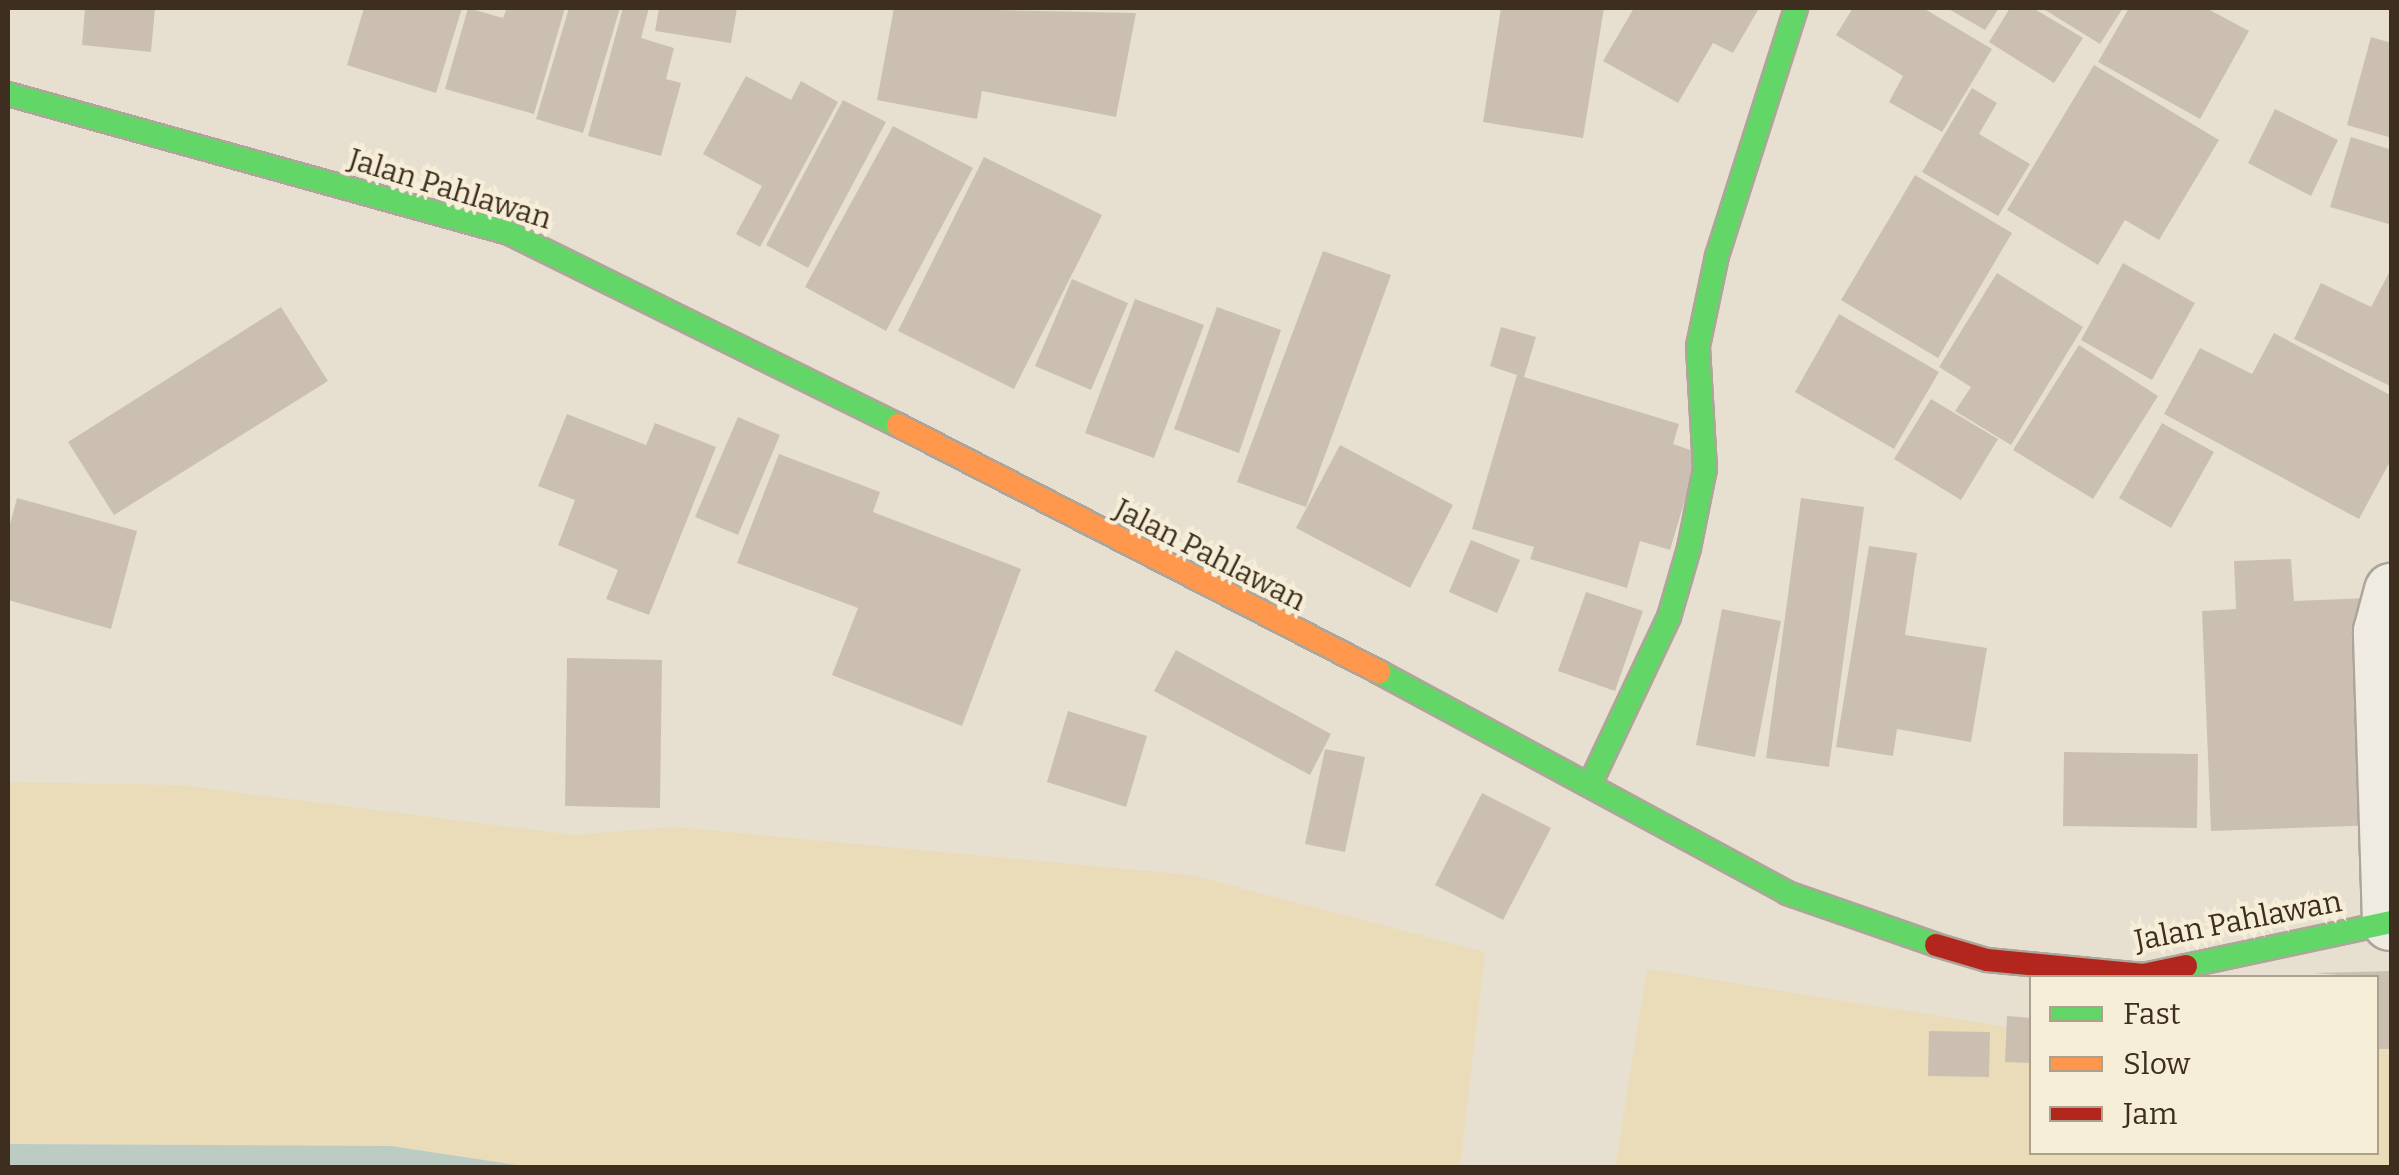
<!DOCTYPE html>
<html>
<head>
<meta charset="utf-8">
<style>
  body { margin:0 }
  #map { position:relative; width:2399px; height:1175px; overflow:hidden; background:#e7e0d1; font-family:Bitter,serif }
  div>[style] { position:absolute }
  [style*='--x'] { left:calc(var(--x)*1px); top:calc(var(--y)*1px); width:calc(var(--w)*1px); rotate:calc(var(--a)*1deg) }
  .sand>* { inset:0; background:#eadcb9 }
  .water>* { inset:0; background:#bcccc2 }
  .building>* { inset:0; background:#cbbfb2 }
  .roads { filter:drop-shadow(2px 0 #ada599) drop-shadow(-2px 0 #ada599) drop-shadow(0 2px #ada599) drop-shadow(0 -2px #ada599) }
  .street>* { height:55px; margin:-27.5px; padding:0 27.5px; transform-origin:27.5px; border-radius:27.5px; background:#efebe3 }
  .fast>* { height:22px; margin:-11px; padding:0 11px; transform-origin:11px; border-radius:11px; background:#63d668 }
  .slow>* { height:22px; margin:-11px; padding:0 11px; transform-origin:11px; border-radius:11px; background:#ff974d }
  .jam>* { height:22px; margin:-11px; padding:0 11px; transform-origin:11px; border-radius:11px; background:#b3261e }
  span { translate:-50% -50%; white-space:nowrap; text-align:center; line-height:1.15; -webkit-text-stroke:8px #f7eed8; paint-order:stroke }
  .street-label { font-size:30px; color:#3d2e20 }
  .frame { position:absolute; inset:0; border:10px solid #3d2e20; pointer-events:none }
  .legend { position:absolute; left:2029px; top:975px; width:350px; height:180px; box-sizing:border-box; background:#f7eed8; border:2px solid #ada18e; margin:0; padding:12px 18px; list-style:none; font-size:30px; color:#3d2e20 }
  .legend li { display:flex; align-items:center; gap:20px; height:50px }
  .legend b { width:50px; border:2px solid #ada18e }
</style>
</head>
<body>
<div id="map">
  <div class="sand">
    <i style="clip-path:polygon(8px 782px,180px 785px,574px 835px,674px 827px,1191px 875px,1485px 952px,1460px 1167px,530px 1168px,391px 1146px,8px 1144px)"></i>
    <i style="clip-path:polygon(1647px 969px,2031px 1031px,2032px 1152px,2376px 1152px,2377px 1028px,2391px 1033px,2391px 1167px,1615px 1168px)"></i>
  </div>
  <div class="water">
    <i style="clip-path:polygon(8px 1144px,391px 1146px,530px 1167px,8px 1168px)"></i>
  </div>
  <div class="building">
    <i style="clip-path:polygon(85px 8px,155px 8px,151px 52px,82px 45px)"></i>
    <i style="clip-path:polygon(364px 8px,462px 8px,436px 93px,347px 65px)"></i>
    <i style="clip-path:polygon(468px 8px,503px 18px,507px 8px,565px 8px,534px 114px,445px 89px)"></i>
    <i style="clip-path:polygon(569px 8px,620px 8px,583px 133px,536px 119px)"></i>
    <i style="clip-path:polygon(623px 8px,649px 8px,641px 38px,674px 48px,666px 79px,681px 83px,661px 156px,588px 136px)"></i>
    <i style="clip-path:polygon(659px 8px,737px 8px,731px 43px,655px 31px)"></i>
    <i style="clip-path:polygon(894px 8px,1136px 13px,1116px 117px,982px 91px,977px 119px,877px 100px)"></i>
    <i style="clip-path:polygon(1501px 8px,1604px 8px,1583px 138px,1483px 122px)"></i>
    <i style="clip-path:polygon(1634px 8px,1754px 8px,1758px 10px,1733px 53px,1713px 43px,1678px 103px,1603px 61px)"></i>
    <i style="clip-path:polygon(1853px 8px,1923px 8px,1992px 49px,1942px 132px,1889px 102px,1903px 76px,1836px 35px)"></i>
    <i style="clip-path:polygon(1947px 8px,1999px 8px,1985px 30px)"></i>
    <i style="clip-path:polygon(2010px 8px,2033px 8px,2083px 38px,2054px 83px,1989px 42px)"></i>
    <i style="clip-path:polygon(2042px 8px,2123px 8px,2100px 44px)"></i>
    <i style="clip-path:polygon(2129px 8px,2206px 8px,2249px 31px,2200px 119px,2098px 62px)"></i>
    <i style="clip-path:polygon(2371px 37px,2392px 43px,2392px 138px,2347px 125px)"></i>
    <i style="clip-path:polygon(2094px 65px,2219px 140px,2159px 240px,2125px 220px,2098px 265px,2007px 210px)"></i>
    <i style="clip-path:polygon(746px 76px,791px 100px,801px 81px,838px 102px,760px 247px,736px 234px,762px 186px,703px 154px)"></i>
    <i style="clip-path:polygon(1972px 88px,1997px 103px,1979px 134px,2030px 164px,1998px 216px,1922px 172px)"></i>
    <i style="clip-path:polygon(843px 100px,886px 122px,808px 268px,766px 245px)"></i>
    <i style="clip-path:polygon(2275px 109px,2338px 140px,2311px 196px,2248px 163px)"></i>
    <i style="clip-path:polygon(893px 126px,973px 168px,886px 331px,805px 287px)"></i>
    <i style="clip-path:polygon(2351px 137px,2392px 150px,2392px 225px,2330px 207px)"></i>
    <i style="clip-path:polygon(984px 157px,1102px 215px,1014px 389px,898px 331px)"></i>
    <i style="clip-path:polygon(1915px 175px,2012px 233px,1938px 358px,1841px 300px)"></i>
    <i style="clip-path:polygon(1323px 251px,1391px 275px,1306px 507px,1237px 482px)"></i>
    <i style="clip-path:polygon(2123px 263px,2195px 303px,2152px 380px,2081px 340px)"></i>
    <i style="clip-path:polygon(2392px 267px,2392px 387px,2294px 339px,2321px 283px,2371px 307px)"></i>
    <i style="clip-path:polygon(1997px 273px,2083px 327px,2011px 445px,1955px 411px,1971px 387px,1939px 367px)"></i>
    <i style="clip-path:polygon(1072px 279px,1128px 303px,1091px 390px,1035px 366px)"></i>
    <i style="clip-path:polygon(1135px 299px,1204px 325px,1154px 458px,1085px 433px)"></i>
    <i style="clip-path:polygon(281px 307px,328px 381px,114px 515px,68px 442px)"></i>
    <i style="clip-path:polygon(1217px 307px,1281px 330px,1239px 453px,1174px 429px)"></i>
    <i style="clip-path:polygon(1839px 314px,1939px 372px,1894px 449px,1795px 392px)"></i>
    <i style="clip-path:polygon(1501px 327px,1536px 337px,1524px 377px,1679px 424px,1673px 444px,1699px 453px,1670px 550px,1640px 541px,1627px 588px,1530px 559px,1534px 547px,1472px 529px,1517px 375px,1490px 366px)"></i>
    <i style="clip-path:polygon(2274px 333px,2392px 396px,2392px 458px,2359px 519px,2164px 414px,2200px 348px,2252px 374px)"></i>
    <i style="clip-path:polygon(2079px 345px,2158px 396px,2093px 499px,2013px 450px)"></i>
    <i style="clip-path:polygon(1931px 399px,1998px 439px,1961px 500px,1894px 459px)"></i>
    <i style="clip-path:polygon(567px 414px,646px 445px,655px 423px,716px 447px,649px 615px,606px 599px,618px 570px,558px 545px,575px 500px,538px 486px)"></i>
    <i style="clip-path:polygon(738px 417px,780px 435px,738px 535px,695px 517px)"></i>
    <i style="clip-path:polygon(2162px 423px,2214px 452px,2171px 528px,2119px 498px)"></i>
    <i style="clip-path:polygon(1340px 445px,1453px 505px,1410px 588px,1296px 528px)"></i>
    <i style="clip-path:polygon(779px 454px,880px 492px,873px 512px,1021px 569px,962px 726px,832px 675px,858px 608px,737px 563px)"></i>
    <i style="clip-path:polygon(17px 498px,137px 531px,111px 629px,8px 600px,8px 532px)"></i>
    <i style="clip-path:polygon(1801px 498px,1864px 507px,1829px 767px,1766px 758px)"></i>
    <i style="clip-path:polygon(1471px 540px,1520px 560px,1497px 613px,1449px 592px)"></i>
    <i style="clip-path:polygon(1869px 546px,1917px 553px,1905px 635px,1987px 648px,1971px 742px,1897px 729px,1893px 756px,1836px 747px)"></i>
    <i style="clip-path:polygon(2291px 559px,2294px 601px,2369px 598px,2380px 825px,2211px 831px,2202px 611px,2236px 609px,2234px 561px)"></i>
    <i style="clip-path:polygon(1586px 592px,1643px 611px,1615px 691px,1558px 671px)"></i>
    <i style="clip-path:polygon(1722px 609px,1781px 621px,1755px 757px,1696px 745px)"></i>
    <i style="clip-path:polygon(1176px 650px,1331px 734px,1310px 775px,1154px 691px)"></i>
    <i style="clip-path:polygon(567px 658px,662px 660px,660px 808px,565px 806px)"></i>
    <i style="clip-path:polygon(1068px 711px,1147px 736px,1126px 807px,1047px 782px)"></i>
    <i style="clip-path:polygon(1325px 749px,1365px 757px,1345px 852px,1305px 844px)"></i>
    <i style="clip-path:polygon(2064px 752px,2198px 754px,2197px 828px,2063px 826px)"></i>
    <i style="clip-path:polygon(1482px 793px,1551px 828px,1503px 920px,1435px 885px)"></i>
    <i style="clip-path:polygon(2392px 971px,2392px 1049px,2376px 1049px,2376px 978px,2313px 973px)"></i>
    <i style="clip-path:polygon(2007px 1016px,2032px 1018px,2032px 1063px,2005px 1062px)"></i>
    <i style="clip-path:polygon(1929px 1031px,1990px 1032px,1989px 1077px,1928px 1076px)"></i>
  </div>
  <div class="roads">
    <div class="street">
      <i style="--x:2390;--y:922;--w:291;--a:-91.8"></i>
      <i style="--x:2381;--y:631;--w:42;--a:-75"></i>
    </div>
    <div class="fast">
      <i style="--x:8;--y:94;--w:520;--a:15.51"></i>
      <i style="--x:509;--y:233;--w:434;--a:26.3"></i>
      <i style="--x:1379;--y:672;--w:464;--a:28.4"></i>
      <i style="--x:1787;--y:893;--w:158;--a:19.2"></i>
      <i style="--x:1591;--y:782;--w:183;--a:-64.7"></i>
      <i style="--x:1669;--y:617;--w:72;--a:-73.8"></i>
      <i style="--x:1689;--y:548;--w:81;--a:-78.6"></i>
      <i style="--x:1705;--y:469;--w:123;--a:-93.3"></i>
      <i style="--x:1698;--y:346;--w:92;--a:-78.1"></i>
      <i style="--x:1717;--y:256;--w:260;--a:-72.3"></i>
      <i style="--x:2186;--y:966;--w:211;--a:-12.1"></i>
    </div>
    <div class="slow">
      <i style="--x:898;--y:425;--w:541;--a:27.18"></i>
    </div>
    <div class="jam">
      <i style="--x:1936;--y:945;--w:53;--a:16.4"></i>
      <i style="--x:1987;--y:960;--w:157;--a:5.5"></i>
      <i style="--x:2143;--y:975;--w:44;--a:-11.8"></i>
    </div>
  </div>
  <div class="street-label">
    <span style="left:450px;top:189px;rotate:17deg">Jalan Pahlawan</span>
    <span style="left:1210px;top:555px;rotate:27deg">Jalan Pahlawan</span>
    <span style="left:2238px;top:921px;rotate:-11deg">Jalan Pahlawan</span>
  </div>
  <div class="frame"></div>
  <ul class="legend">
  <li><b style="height:12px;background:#63d668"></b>Fast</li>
  <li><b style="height:12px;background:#ff974d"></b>Slow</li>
  <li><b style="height:12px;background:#b3261e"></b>Jam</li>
  </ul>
</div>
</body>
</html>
